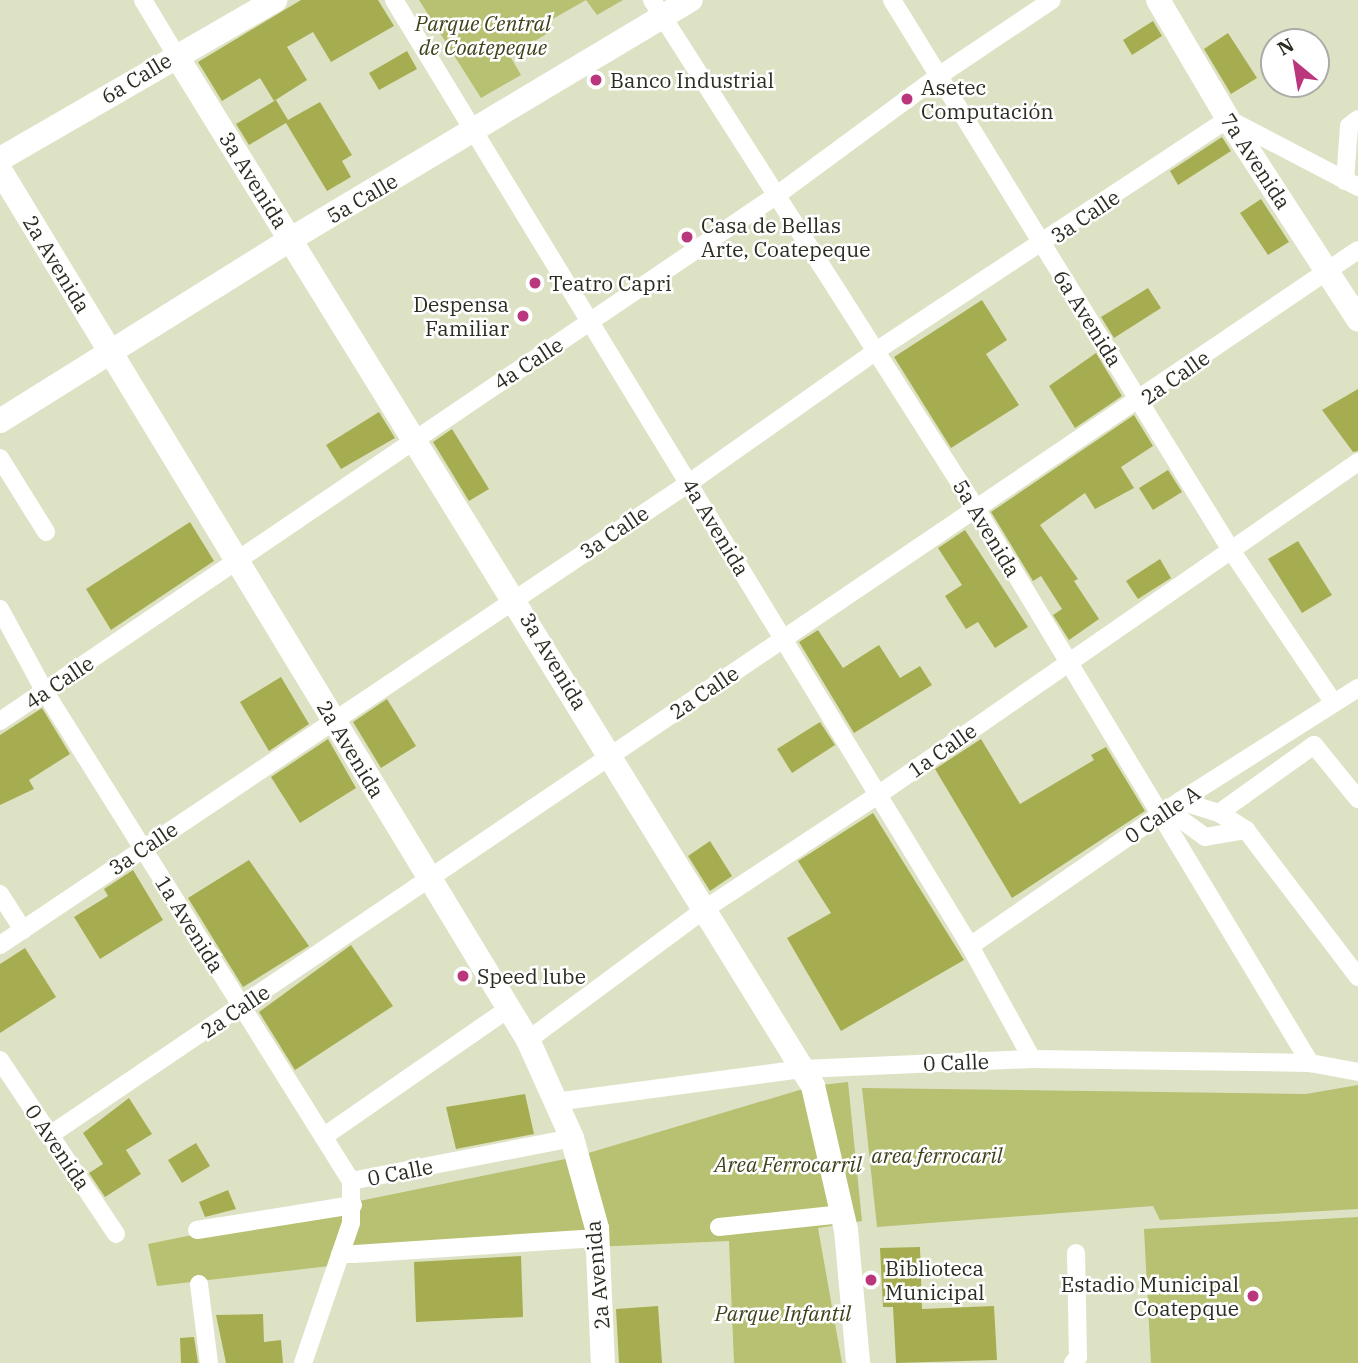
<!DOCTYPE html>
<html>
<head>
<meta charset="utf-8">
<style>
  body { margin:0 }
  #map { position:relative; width:1358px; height:1363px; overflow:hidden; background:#dee2c5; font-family:"IBM Plex Serif",serif }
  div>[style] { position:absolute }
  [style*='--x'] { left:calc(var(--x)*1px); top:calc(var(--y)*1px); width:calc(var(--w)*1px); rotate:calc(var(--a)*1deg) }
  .green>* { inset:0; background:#b8c071 }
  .building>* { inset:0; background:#a6ad50 }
  .street>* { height:18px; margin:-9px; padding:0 9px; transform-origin:9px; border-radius:9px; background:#fff }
  .secondary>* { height:24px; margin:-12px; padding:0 12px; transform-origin:12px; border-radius:12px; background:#fff }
  .dots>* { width:19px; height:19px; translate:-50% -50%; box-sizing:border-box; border:4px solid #fff; border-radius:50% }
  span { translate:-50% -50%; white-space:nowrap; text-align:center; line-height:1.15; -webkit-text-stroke:5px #fff; paint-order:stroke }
  .park-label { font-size:21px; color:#3e411a; font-style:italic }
  .street-label { font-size:21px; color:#2c2d22 }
  .poi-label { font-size:21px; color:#2c2d22 }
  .left { translate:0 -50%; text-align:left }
  .right { translate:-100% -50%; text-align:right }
  .north { position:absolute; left:1260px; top:28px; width:70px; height:70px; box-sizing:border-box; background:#fff; border:2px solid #ababa7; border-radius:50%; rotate:330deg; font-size:19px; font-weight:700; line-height:28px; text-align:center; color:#2c2d22 }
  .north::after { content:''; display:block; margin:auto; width:24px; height:32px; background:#ba377d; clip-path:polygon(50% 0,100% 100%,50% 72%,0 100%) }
</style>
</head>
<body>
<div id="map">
  <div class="green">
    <i style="clip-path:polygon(419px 0,623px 0,597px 15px,586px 0,544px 24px,548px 33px,510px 56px,521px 75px,481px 98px)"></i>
    <i style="clip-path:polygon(848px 1082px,862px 1221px,818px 1228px,842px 1363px,734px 1363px,729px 1241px,433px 1254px,157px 1286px,148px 1244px,575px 1157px,813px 1086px)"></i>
    <i style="clip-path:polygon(1358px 1085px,1358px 1209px,1160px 1220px,1153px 1206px,877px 1227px,862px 1088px,1306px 1094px)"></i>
    <i style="clip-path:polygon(1358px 1217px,1358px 1363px,1151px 1363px,1144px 1229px)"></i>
  </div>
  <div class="building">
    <i style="clip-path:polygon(301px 0,378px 0,394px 26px,331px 62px,313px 32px,287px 47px,307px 80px,274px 101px,260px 78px,222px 101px,198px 62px)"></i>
    <i style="clip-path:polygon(1153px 21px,1162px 36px,1132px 55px,1123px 40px)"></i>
    <i style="clip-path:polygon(1228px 33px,1257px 78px,1231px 94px,1204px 49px)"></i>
    <i style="clip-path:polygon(407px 51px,417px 69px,379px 90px,369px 73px)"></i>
    <i style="clip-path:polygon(276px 100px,288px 120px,320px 102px,352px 155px,342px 161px,351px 177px,327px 191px,286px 123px,249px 145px,236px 124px)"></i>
    <i style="clip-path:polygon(1222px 137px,1231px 151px,1178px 185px,1170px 171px)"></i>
    <i style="clip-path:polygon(1261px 199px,1289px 242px,1268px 255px,1240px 213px)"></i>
    <i style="clip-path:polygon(1148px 288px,1161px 308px,1114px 338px,1101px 317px)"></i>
    <i style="clip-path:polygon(982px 300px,1007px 340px,986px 354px,1019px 405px,951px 448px,894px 357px)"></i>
    <i style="clip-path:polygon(1096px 353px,1122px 396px,1075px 428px,1049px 386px)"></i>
    <i style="clip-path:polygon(1358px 389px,1358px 451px,1353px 452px,1322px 410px)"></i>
    <i style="clip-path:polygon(379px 412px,395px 438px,341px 469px,326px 445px)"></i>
    <i style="clip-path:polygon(1134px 415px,1153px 446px,1121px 467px,1134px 488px,1095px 509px,1085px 493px,1040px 525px,1078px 579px,1074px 581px,1099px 619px,1069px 640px,1053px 615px,1062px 609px,1041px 576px,1033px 581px,991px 512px)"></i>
    <i style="clip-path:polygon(452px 429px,489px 489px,469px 501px,433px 442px)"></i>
    <i style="clip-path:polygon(1168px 470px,1182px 492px,1153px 510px,1139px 488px)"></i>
    <i style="clip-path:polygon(190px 522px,214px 561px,111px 630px,86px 589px)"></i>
    <i style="clip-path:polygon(965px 530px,1028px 627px,995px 648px,978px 622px,966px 629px,945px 596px,962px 585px,938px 548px)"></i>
    <i style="clip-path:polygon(1298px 541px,1332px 595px,1302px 613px,1268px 559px)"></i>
    <i style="clip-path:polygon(1160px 559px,1171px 578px,1138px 599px,1126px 581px)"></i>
    <i style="clip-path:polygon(818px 630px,843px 668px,879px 645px,900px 678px,920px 666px,932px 685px,854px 733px,799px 642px)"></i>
    <i style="clip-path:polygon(281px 677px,309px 724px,269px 751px,240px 702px)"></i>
    <i style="clip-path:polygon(387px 699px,416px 746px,381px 768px,353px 722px)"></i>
    <i style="clip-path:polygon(42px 708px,70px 754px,29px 780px,34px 789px,0 805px,0 735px)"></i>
    <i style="clip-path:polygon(820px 722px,835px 745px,792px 773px,777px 749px)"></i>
    <i style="clip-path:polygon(328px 739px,356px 788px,300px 823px,271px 777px)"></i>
    <i style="clip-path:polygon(981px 739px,1020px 804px,1094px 760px,1091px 755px,1106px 747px,1145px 811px,1012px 898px,935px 769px)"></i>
    <i style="clip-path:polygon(873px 813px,964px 960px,841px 1031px,787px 938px,831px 913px,798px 861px)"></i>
    <i style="clip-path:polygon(710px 841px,732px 876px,710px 891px,688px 856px)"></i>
    <i style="clip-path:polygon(249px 860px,309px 946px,243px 987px,188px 898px)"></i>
    <i style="clip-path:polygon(133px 870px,163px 920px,100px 959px,74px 917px,108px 896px,104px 889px)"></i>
    <i style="clip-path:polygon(351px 945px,393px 1006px,295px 1070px,259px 1012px)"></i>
    <i style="clip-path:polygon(25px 948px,56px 997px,0 1033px,0 964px)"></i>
    <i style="clip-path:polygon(525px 1094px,534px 1134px,456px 1149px,446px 1107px)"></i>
    <i style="clip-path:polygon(129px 1098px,152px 1134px,126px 1150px,141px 1174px,105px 1197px,89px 1173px,103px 1164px,83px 1133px)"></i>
    <i style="clip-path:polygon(196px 1143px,210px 1166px,182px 1183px,168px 1160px)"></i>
    <i style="clip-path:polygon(228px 1190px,236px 1209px,205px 1217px,199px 1202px)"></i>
    <i style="clip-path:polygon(920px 1247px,922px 1309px,994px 1306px,997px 1360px,896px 1363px,893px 1307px,883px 1307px,880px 1248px)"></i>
    <i style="clip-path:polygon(521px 1256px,523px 1317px,416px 1322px,414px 1262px)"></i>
    <i style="clip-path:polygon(658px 1306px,662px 1363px,619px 1363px,616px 1309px)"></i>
    <i style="clip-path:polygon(263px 1314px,264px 1342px,281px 1340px,283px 1363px,226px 1363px,216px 1315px)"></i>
    <i style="clip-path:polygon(194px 1337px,198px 1363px,181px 1363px,180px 1338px)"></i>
  </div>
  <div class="street">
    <i style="--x:143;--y:0;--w:64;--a:59"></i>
    <i style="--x:394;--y:0;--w:1108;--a:58.66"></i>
    <i style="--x:970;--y:946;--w:129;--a:61.2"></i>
    <i style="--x:652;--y:0;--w:605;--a:57.49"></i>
    <i style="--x:977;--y:510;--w:646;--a:58.94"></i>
    <i style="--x:892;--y:0;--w:646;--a:58.35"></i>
    <i style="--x:1231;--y:550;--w:184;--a:56.1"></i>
    <i style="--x:1345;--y:181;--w:55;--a:-85.8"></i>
    <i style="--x:1349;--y:126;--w:11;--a:-38"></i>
    <i style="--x:0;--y:458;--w:87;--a:58.1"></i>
    <i style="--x:0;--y:609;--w:94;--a:61.5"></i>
    <i style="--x:45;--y:692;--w:577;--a:57.96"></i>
    <i style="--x:351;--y:1181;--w:42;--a:90"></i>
    <i style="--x:351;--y:1223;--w:148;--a:108.9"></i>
    <i style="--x:0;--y:721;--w:938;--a:-34.1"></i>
    <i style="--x:777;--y:195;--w:199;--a:-36.4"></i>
    <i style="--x:937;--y:77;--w:138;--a:-33.8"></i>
    <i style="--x:1180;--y:801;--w:41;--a:17.1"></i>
    <i style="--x:1219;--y:813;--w:32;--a:32"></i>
    <i style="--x:1246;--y:830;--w:185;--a:52.7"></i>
    <i style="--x:1168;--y:810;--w:46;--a:36.1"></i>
    <i style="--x:1205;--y:837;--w:42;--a:-9.7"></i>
    <i style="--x:1219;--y:813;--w:117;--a:-35.6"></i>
    <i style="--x:1314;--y:745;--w:70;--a:50.8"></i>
    <i style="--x:0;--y:894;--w:43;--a:57.4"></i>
    <i style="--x:0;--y:945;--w:830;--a:-33.84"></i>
    <i style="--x:689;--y:483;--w:229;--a:-35.2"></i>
    <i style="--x:876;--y:351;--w:422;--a:-33.4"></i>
    <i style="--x:1228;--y:119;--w:147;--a:27.6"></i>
    <i style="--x:970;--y:946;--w:255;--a:-34.6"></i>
    <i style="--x:1180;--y:801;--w:211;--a:-32.4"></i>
    <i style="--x:528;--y:1040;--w:220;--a:-36.5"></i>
    <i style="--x:705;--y:909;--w:207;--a:-33.4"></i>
    <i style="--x:878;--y:795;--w:584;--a:-34.75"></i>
    <i style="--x:0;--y:1060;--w:209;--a:56.3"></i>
    <i style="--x:555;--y:1102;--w:250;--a:-7.6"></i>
    <i style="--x:803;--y:1069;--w:229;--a:-2.5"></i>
    <i style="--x:1032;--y:1059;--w:278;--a:0.8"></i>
    <i style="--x:1310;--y:1063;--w:49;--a:10.6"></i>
    <i style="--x:50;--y:1135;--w:1579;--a:-34.08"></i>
    <i style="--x:323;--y:1137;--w:226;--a:-34.7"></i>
    <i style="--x:351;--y:1181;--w:225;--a:-11"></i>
    <i style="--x:719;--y:1227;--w:124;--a:-6"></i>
    <i style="--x:197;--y:1230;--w:158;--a:-9.1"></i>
    <i style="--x:340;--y:1255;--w:258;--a:-3.8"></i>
    <i style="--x:199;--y:1284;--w:80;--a:82.8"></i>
    <i style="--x:1073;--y:1363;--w:8;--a:-50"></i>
    <i style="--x:1078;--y:1357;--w:104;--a:-91.1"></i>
  </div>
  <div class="secondary">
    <i style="--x:1158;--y:0;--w:138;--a:59.5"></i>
    <i style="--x:1228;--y:119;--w:239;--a:57"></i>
    <i style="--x:176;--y:55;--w:1212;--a:58.29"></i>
    <i style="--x:813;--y:1086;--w:148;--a:77.1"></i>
    <i style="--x:846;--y:1230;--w:134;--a:84.8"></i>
    <i style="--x:0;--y:159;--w:318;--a:-30"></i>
    <i style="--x:0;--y:170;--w:1018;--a:58.75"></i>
    <i style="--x:528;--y:1040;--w:107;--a:65.8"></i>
    <i style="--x:572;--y:1138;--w:93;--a:74.5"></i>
    <i style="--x:597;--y:1228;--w:135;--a:87.5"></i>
    <i style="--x:0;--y:421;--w:343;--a:-32"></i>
    <i style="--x:291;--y:239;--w:466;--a:-30.9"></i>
  </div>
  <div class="dots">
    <i style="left:596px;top:80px;background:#ba377d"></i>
    <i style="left:907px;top:99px;background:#ba377d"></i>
    <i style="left:687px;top:237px;background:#ba377d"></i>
    <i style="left:535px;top:283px;background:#ba377d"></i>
    <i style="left:523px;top:316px;background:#ba377d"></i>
    <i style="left:463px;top:976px;background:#ba377d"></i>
    <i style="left:871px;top:1280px;background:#ba377d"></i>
    <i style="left:1253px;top:1296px;background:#ba377d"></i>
  </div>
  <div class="park-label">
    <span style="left:483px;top:35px">Parque Central<br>de Coatepeque</span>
    <span style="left:937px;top:1155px">area ferrocaril</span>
    <span style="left:788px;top:1164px">Area Ferrocarril</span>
    <span style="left:783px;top:1313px">Parque Infantil</span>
  </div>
  <div class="street-label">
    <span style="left:136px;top:78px;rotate:-31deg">6a Calle</span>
    <span style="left:1256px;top:161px;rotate:57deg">7a Avenida</span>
    <span style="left:254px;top:180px;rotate:58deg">3a Avenida</span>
    <span style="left:362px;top:198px;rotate:-30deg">5a Calle</span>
    <span style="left:1085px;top:216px;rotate:-34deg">3a Calle</span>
    <span style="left:57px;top:264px;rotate:59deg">2a Avenida</span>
    <span style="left:1088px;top:318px;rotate:58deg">6a Avenida</span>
    <span style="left:528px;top:363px;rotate:-33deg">4a Calle</span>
    <span style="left:1175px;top:377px;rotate:-35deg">2a Calle</span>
    <span style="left:716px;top:527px;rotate:59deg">4a Avenida</span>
    <span style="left:987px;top:528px;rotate:59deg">5a Avenida</span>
    <span style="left:614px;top:532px;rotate:-34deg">3a Calle</span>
    <span style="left:554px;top:661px;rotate:59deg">3a Avenida</span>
    <span style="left:59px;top:682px;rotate:-34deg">4a Calle</span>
    <span style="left:704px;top:692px;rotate:-34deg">2a Calle</span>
    <span style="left:351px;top:749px;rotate:59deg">2a Avenida</span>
    <span style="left:942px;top:750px;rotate:-35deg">1a Calle</span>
    <span style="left:1162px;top:814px;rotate:-34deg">0 Calle A</span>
    <span style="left:143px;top:848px;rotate:-34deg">3a Calle</span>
    <span style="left:190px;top:924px;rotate:58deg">1a Avenida</span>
    <span style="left:235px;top:1011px;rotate:-34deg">2a Calle</span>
    <span style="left:956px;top:1062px;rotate:-2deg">0 Calle</span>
    <span style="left:58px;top:1147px;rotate:56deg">0 Avenida</span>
    <span style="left:400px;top:1172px;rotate:-11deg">0 Calle</span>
    <span style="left:597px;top:1275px;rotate:-95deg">2a Avenida</span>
  </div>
  <div class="poi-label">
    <span class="left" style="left:610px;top:80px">Banco Industrial</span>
    <span class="left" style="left:921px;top:99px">Asetec<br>Computación</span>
    <span class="left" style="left:701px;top:237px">Casa de Bellas<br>Arte, Coatepeque</span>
    <span class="left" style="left:549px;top:283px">Teatro Capri</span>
    <span class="right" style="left:509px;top:316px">Despensa<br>Familiar</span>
    <span class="left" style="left:477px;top:976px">Speed lube</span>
    <span class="left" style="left:885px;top:1280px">Biblioteca<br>Municipal</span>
    <span class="right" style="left:1239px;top:1296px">Estadio Municipal<br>Coatepque</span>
  </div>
  <div class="north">N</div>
</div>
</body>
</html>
